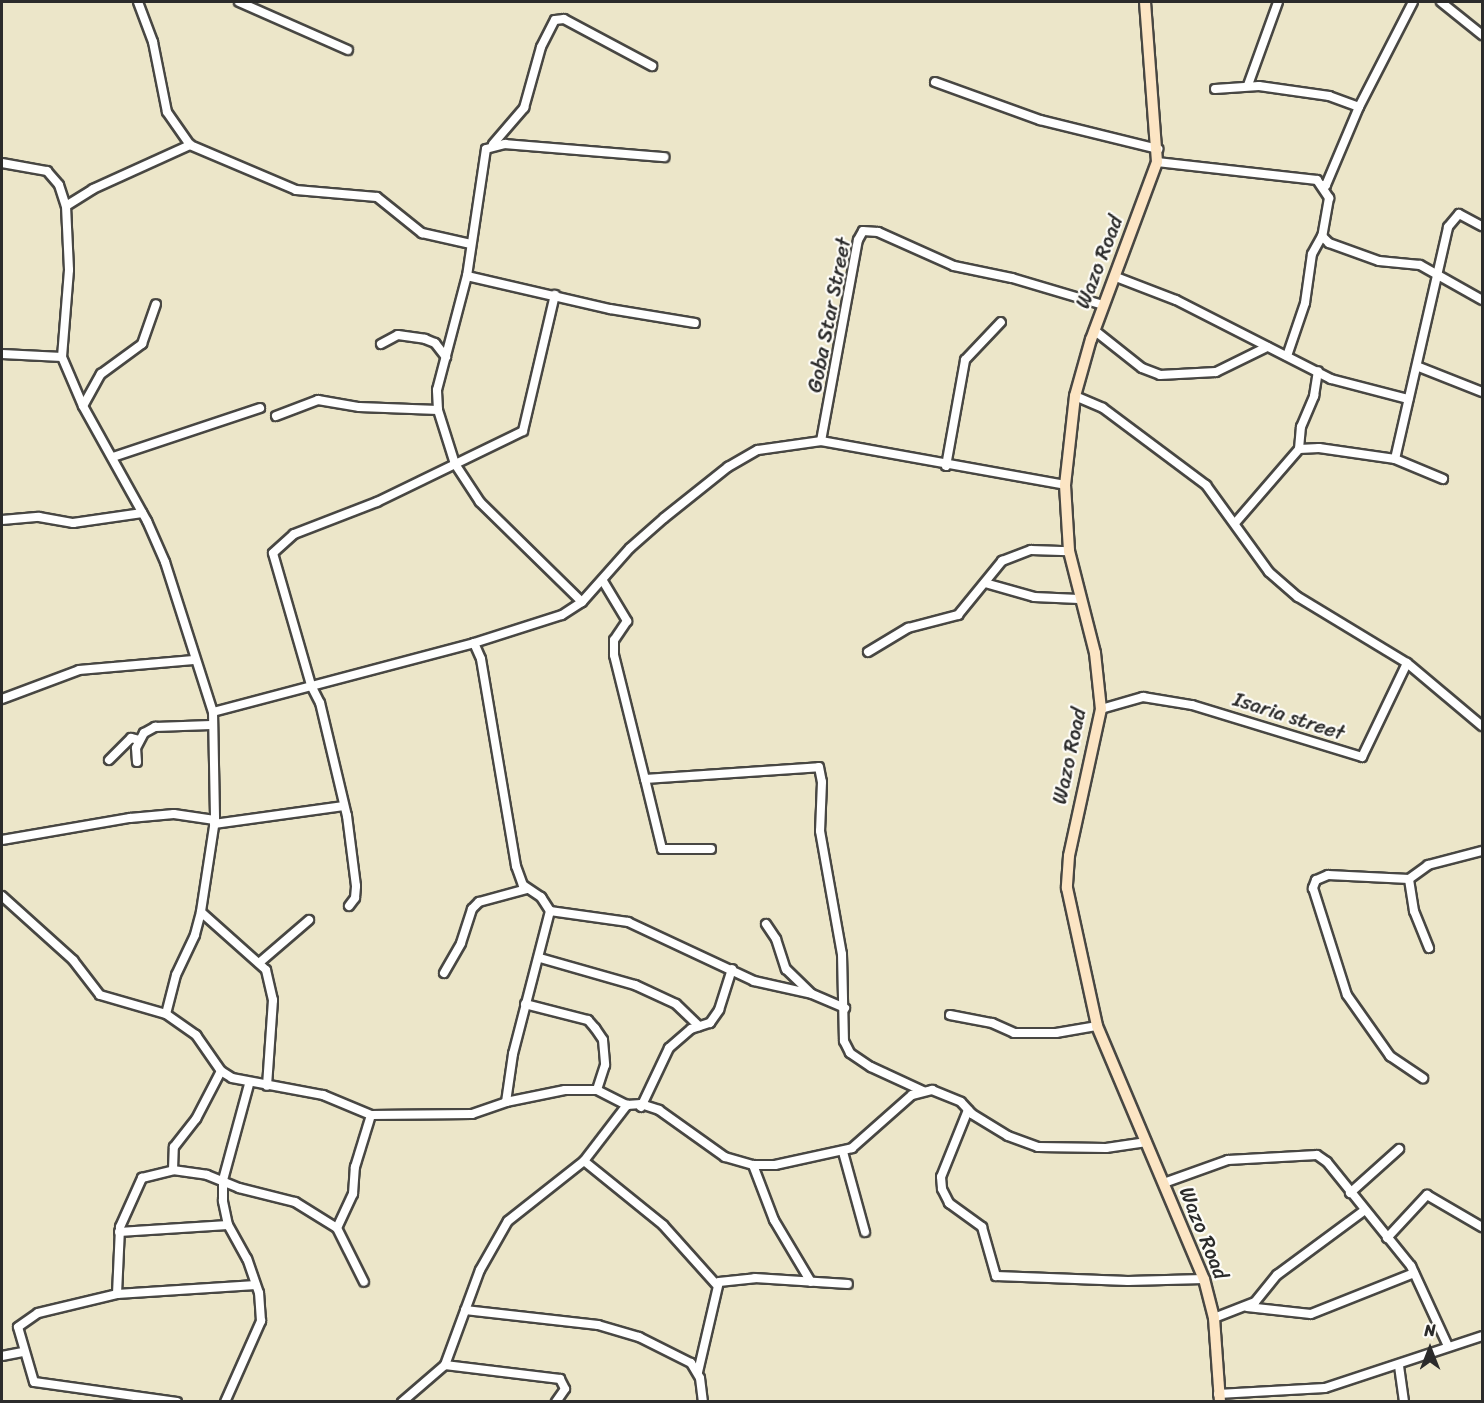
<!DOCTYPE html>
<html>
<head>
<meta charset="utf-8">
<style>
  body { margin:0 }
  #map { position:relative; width:1484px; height:1403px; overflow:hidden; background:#ece6c9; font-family:Sriracha,sans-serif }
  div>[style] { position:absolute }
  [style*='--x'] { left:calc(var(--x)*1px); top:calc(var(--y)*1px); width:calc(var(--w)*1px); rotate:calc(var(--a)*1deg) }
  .roads { filter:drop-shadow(2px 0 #484743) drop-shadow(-2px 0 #484743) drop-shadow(0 2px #484743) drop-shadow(0 -2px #484743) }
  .street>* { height:8px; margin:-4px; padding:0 4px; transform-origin:4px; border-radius:4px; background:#fff }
  .secondary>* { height:10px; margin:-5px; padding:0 5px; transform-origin:5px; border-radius:5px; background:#fce5c4 }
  span { translate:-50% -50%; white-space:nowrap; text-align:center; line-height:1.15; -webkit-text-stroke:4.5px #fdfcf7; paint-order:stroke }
  .street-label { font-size:21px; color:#2b2b2b }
  .frame { position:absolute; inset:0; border:3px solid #2b2b2b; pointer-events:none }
  .north { position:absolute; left:1400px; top:1319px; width:60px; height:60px; -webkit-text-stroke:4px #fdfcf7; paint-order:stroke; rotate:0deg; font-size:16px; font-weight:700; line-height:24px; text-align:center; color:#2b2b2b }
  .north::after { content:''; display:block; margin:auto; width:21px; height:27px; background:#2b2b2b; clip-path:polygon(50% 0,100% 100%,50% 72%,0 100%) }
</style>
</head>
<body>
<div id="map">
  <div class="roads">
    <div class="street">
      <i style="--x:138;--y:2;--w:43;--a:69.4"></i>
      <i style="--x:153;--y:42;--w:71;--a:78.7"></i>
      <i style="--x:167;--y:112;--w:40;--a:55.1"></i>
      <i style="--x:190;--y:145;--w:115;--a:23"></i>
      <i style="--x:296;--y:190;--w:81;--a:4.9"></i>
      <i style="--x:377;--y:197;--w:58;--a:38.7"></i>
      <i style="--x:422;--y:233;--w:50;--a:12.7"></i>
      <i style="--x:239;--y:2;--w:119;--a:23.8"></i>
      <i style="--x:1441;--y:2;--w:53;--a:38.8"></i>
      <i style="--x:935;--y:82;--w:112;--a:19.9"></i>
      <i style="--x:1040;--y:120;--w:122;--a:13.8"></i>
      <i style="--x:1248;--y:85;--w:88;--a:-70.1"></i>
      <i style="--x:1215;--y:89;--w:44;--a:-3.9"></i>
      <i style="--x:1259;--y:86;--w:71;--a:8.1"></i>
      <i style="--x:1329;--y:96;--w:32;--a:20"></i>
      <i style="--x:493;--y:144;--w:48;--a:-49.3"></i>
      <i style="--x:524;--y:108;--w:63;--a:-74.4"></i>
      <i style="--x:541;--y:47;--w:30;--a:-63"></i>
      <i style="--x:555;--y:20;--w:9;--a:-6"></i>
      <i style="--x:564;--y:19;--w:100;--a:28.1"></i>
      <i style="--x:1157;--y:162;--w:161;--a:6.4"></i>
      <i style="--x:1317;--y:180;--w:22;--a:56"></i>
      <i style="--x:1329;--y:198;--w:39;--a:100"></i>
      <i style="--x:1322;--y:236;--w:10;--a:45"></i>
      <i style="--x:1329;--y:243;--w:53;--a:19.8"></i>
      <i style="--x:1379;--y:261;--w:41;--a:5.6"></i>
      <i style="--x:1420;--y:265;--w:71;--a:29.4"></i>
      <i style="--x:2;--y:163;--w:46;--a:10.1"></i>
      <i style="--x:47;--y:171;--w:18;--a:49"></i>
      <i style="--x:59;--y:185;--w:22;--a:72"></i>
      <i style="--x:66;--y:206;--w:64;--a:87.3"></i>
      <i style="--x:69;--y:270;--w:87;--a:94.6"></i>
      <i style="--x:62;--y:357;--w:53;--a:66.8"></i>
      <i style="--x:83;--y:406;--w:132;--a:60.9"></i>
      <i style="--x:147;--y:521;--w:45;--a:66.3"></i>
      <i style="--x:165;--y:562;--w:157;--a:72.3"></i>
      <i style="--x:213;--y:712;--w:108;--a:88.9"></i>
      <i style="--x:215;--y:820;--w:93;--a:98.7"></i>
      <i style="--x:201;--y:912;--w:24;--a:105"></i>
      <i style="--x:195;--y:935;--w:44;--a:115.4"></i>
      <i style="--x:176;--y:975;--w:40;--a:104.4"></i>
      <i style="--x:1323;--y:185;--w:3;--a:0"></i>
      <i style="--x:1326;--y:185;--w:85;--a:-67.1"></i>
      <i style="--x:1359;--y:107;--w:118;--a:-62.8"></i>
      <i style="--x:66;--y:206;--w:32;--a:-32"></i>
      <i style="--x:93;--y:189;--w:107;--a:-24.4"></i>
      <i style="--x:467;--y:276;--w:147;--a:13"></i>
      <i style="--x:610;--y:309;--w:86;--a:9.4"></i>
      <i style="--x:1116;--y:277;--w:64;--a:21"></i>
      <i style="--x:1176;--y:300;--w:174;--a:27"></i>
      <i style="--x:1331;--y:379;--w:80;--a:14.6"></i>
      <i style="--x:1094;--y:330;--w:61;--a:38.4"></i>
      <i style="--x:1142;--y:368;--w:19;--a:21"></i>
      <i style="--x:1160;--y:375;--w:56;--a:-3.1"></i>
      <i style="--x:1216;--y:372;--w:57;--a:-26.1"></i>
      <i style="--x:381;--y:344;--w:19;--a:-28"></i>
      <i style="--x:398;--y:335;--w:27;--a:8"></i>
      <i style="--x:425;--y:339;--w:11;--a:22"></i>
      <i style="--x:435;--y:343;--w:18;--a:52"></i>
      <i style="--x:2;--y:354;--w:60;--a:2.9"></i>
      <i style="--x:1287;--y:356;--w:56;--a:-71.2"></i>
      <i style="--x:1305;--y:303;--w:49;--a:-81.9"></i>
      <i style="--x:1312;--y:254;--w:21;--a:-61"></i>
      <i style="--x:1419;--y:367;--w:68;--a:21.6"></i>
      <i style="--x:1075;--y:396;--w:30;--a:23"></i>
      <i style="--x:1103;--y:408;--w:129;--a:36.8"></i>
      <i style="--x:1206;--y:485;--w:107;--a:54.1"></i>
      <i style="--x:1269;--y:572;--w:38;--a:41"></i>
      <i style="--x:1298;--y:597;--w:127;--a:31.2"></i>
      <i style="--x:1407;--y:663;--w:98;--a:40"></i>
      <i style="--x:83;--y:406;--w:37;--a:-61"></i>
      <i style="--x:101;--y:374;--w:51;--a:-36.2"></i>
      <i style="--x:142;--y:344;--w:42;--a:-70.7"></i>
      <i style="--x:276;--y:416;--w:45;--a:-20.9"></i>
      <i style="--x:318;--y:400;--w:42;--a:9.7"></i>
      <i style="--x:359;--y:407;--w:79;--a:2.2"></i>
      <i style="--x:821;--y:441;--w:204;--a:-79.6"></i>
      <i style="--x:858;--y:240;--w:10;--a:-61"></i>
      <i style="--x:863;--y:231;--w:15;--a:4"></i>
      <i style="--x:878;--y:232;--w:83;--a:24.1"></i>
      <i style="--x:954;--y:266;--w:59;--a:11.7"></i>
      <i style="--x:1012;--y:278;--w:95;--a:16.5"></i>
      <i style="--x:1299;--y:449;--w:22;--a:-85"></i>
      <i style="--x:1301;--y:427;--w:34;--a:-67"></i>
      <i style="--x:1314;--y:396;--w:25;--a:-81"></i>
      <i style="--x:113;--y:457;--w:155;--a:-18.4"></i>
      <i style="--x:1395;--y:459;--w:238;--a:-77.1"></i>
      <i style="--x:1448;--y:227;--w:17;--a:-50"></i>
      <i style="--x:1459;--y:214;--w:26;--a:28"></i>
      <i style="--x:946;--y:466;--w:108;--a:-79.8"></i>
      <i style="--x:965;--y:360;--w:52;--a:-46.5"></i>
      <i style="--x:2;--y:520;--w:37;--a:-5"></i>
      <i style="--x:39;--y:517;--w:35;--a:10"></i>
      <i style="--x:73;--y:523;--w:70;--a:-8.2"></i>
      <i style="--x:1236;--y:522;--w:96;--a:-49.2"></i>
      <i style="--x:1299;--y:449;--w:20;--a:-3"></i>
      <i style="--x:1319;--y:448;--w:77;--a:8.2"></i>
      <i style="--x:1395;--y:459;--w:52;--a:22.6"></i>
      <i style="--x:603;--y:581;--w:47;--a:59"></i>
      <i style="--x:627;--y:621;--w:23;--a:124"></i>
      <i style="--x:614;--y:640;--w:15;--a:90"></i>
      <i style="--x:614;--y:655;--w:128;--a:76"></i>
      <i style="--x:985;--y:583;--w:51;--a:15.9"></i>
      <i style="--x:1034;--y:597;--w:45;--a:2.5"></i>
      <i style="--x:582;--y:602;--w:143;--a:-135.6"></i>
      <i style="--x:480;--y:502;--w:45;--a:-123.3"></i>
      <i style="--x:455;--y:464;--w:57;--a:-107.5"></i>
      <i style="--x:438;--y:410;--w:20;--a:-93"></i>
      <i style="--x:437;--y:390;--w:118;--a:-75.3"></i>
      <i style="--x:467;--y:276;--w:128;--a:-81.5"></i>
      <i style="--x:486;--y:149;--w:20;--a:-15"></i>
      <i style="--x:505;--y:144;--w:160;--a:4.7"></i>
      <i style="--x:474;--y:643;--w:17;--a:66"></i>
      <i style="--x:481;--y:659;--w:210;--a:80.4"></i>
      <i style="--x:516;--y:866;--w:20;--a:70"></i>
      <i style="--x:523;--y:885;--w:22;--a:34"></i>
      <i style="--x:541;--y:897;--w:17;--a:57"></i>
      <i style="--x:550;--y:911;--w:79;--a:8"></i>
      <i style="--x:628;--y:922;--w:139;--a:25.1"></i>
      <i style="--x:754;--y:981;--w:59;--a:12.6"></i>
      <i style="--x:812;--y:994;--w:36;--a:23"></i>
      <i style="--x:868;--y:652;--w:47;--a:-31"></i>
      <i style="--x:908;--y:628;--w:52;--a:-14.6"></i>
      <i style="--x:958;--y:615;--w:70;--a:-50.8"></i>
      <i style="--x:1002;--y:561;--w:31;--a:-21"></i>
      <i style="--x:1031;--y:550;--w:38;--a:2"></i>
      <i style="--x:2;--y:699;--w:82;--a:-20.6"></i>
      <i style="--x:79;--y:670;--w:115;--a:-5"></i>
      <i style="--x:1101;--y:709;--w:44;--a:-15.9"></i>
      <i style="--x:1143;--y:697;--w:50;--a:9.3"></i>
      <i style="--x:1192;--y:705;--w:178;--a:17"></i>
      <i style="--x:1362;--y:757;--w:104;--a:-64.4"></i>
      <i style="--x:213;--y:712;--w:270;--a:-14.8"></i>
      <i style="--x:474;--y:643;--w:92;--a:-17.7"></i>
      <i style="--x:562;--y:615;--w:24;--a:-33"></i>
      <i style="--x:582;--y:602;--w:72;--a:-48.4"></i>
      <i style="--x:630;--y:548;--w:45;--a:-41.4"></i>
      <i style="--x:664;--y:518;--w:82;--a:-38.6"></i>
      <i style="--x:728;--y:467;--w:34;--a:-30"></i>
      <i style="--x:758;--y:450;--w:64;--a:-8.1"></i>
      <i style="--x:821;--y:441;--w:248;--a:10.2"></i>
      <i style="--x:109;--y:760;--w:31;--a:-45"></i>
      <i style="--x:131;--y:738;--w:8;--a:14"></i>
      <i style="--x:137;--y:762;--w:14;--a:-94"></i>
      <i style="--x:136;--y:748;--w:17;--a:-62"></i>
      <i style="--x:144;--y:733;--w:13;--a:-29"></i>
      <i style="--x:155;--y:727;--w:56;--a:-2"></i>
      <i style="--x:214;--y:824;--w:131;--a:-7.9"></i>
      <i style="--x:2;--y:840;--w:130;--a:-9.8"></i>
      <i style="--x:130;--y:818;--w:44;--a:-5.2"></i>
      <i style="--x:174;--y:814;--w:41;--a:8.3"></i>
      <i style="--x:711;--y:849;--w:49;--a:180"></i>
      <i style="--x:662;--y:849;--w:72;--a:-103.7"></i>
      <i style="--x:645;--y:779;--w:174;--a:-3.9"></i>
      <i style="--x:819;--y:767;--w:15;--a:79"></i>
      <i style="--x:822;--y:782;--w:49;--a:92.3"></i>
      <i style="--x:820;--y:831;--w:125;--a:79.9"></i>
      <i style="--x:842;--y:954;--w:87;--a:88.7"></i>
      <i style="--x:844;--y:1041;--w:13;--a:63"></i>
      <i style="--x:850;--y:1053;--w:25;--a:34"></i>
      <i style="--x:871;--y:1067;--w:57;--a:24.8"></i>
      <i style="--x:1409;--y:879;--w:81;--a:-177.2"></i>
      <i style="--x:1328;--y:875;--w:13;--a:157"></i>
      <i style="--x:1316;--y:880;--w:9;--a:111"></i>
      <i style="--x:1313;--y:888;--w:112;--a:72.4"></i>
      <i style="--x:1347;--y:995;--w:75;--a:54.8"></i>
      <i style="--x:1390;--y:1056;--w:40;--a:34"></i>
      <i style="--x:2;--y:896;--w:96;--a:42"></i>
      <i style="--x:73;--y:960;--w:44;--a:52.4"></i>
      <i style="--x:100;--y:995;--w:69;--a:16.1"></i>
      <i style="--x:166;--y:1014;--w:37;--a:35"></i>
      <i style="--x:196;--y:1035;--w:44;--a:55.2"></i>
      <i style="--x:221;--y:1071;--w:13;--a:32"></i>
      <i style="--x:232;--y:1078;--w:93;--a:10.6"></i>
      <i style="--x:323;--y:1095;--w:52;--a:22.6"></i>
      <i style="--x:371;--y:1115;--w:101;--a:-0.6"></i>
      <i style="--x:472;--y:1114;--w:36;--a:-19"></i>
      <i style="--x:506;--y:1102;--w:60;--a:-11.5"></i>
      <i style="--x:565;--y:1090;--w:32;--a:0"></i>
      <i style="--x:597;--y:1090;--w:34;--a:27"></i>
      <i style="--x:627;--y:1105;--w:14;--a:-4"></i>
      <i style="--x:641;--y:1104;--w:19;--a:18"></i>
      <i style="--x:659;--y:1110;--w:81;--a:35.5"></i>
      <i style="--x:725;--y:1157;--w:29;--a:16"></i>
      <i style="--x:753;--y:1165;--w:22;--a:0"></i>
      <i style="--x:775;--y:1165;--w:79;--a:-12.4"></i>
      <i style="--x:852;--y:1148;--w:80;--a:-41.5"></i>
      <i style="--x:912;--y:1095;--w:21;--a:-14"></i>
      <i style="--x:932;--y:1090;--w:31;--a:22"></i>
      <i style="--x:961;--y:1102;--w:16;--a:47"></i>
      <i style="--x:972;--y:1114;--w:42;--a:31.4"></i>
      <i style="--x:1008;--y:1136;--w:32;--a:20"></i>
      <i style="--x:1038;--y:1147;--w:68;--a:0.8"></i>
      <i style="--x:1106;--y:1148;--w:41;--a:-8.3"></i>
      <i style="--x:349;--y:906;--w:10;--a:-53"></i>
      <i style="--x:355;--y:898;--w:12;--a:-85"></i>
      <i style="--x:356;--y:886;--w:71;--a:-97.3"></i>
      <i style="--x:347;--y:816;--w:116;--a:-103.4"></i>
      <i style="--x:320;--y:703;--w:20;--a:-117"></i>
      <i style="--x:311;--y:685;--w:137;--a:-106.1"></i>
      <i style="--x:273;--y:553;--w:28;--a:-42"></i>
      <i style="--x:294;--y:534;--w:89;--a:-21.1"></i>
      <i style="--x:377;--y:502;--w:162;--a:-25.9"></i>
      <i style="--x:523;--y:431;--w:140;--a:-76.8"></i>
      <i style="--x:201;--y:912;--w:87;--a:41.7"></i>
      <i style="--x:266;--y:970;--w:31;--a:77"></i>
      <i style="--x:273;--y:1000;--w:86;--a:94"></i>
      <i style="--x:766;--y:924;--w:18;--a:56"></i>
      <i style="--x:776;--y:939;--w:32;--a:72"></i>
      <i style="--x:786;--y:969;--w:35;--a:44"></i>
      <i style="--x:1429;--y:948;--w:40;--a:-112"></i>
      <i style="--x:1414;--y:911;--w:32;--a:-99"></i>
      <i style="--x:1409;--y:879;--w:24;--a:-36"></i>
      <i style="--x:1428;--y:865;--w:56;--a:-14.5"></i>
      <i style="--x:540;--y:958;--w:99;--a:15.9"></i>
      <i style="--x:635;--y:985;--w:45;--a:24.9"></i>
      <i style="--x:676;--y:1004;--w:32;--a:44"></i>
      <i style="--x:259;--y:963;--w:66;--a:-40.7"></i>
      <i style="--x:444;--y:973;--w:34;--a:-60"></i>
      <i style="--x:461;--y:943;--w:36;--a:-72"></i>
      <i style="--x:472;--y:909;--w:10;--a:-45"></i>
      <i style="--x:479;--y:902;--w:50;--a:-15.2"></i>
      <i style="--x:525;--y:1004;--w:65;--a:14.3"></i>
      <i style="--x:588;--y:1020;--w:11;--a:49"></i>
      <i style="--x:595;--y:1028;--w:14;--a:56"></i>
      <i style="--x:603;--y:1040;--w:25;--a:85"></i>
      <i style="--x:605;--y:1065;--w:26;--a:108"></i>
      <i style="--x:950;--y:1015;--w:43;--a:10.8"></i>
      <i style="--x:992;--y:1023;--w:24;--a:24"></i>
      <i style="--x:1014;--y:1033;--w:42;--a:0"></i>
      <i style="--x:1056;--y:1033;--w:42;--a:-9.7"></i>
      <i style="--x:506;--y:1102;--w:49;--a:-81.7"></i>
      <i style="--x:513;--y:1054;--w:148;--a:-75.5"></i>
      <i style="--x:641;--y:1107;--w:65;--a:-64.6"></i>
      <i style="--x:669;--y:1048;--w:29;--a:-41"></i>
      <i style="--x:691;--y:1029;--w:20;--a:-18"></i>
      <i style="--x:710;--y:1023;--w:16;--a:-55"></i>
      <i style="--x:719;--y:1010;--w:43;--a:-72.4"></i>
      <i style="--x:968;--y:1110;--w:72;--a:111.9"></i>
      <i style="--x:941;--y:1177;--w:12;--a:85"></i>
      <i style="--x:942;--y:1189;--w:16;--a:63"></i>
      <i style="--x:949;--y:1203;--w:41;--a:36"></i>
      <i style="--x:982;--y:1227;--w:51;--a:74.1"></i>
      <i style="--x:996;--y:1276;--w:132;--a:2.2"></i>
      <i style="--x:1128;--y:1281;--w:76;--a:-1.5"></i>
      <i style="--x:843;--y:1152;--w:83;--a:74.6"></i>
      <i style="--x:584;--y:1161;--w:102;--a:39"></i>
      <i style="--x:663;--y:1225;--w:79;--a:48.1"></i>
      <i style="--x:753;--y:1165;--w:59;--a:69.1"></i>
      <i style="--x:774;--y:1220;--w:72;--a:59.2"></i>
      <i style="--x:173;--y:1170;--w:23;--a:-88"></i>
      <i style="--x:174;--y:1147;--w:36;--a:-52"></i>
      <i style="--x:196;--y:1119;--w:54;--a:-62.5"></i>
      <i style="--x:1164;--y:1183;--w:68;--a:-19.8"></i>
      <i style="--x:1228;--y:1160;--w:89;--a:-3.2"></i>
      <i style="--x:1317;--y:1155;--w:12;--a:35"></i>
      <i style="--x:1327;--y:1162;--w:134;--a:51.1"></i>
      <i style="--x:1411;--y:1266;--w:88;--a:65.2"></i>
      <i style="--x:1350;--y:1193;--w:66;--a:-41.9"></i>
      <i style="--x:337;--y:1228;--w:60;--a:63.4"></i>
      <i style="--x:119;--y:1232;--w:109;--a:-3.7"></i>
      <i style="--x:1387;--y:1238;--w:59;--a:-47.1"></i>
      <i style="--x:1427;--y:1195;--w:64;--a:30.2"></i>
      <i style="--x:117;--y:1294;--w:67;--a:-87.4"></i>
      <i style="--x:120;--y:1227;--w:54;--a:-65.8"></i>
      <i style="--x:142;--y:1178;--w:32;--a:-14"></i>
      <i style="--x:173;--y:1170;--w:34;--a:8"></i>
      <i style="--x:207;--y:1175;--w:35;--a:22"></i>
      <i style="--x:239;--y:1188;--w:58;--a:14"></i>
      <i style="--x:295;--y:1202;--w:49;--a:31.8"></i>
      <i style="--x:337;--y:1228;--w:38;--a:-65"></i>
      <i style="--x:353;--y:1194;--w:27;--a:-86"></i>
      <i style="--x:355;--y:1167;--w:54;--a:-72.9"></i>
      <i style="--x:1247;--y:1307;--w:64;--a:6.2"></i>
      <i style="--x:1311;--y:1314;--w:111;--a:-21.7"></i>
      <i style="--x:465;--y:1310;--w:134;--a:6.4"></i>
      <i style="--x:598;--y:1325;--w:43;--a:16.3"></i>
      <i style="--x:639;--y:1337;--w:58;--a:26.6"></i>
      <i style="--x:691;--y:1363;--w:17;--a:59"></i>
      <i style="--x:700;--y:1378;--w:24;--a:83"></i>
      <i style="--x:1214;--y:1318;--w:44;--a:-21.3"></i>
      <i style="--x:1255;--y:1302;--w:35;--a:-51"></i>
      <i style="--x:1277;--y:1275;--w:109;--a:-36.5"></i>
      <i style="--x:2;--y:1356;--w:21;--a:-11"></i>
      <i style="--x:445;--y:1365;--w:116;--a:6.9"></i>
      <i style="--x:560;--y:1379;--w:11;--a:63"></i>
      <i style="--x:565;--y:1389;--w:16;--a:125"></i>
      <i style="--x:1399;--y:1366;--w:36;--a:82"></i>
      <i style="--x:698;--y:1372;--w:92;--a:-76.9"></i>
      <i style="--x:719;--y:1282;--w:36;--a:-6"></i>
      <i style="--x:755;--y:1278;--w:93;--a:3.7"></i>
      <i style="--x:1218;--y:1394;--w:107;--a:-3.2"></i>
      <i style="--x:1325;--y:1388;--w:165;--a:-18.3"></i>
      <i style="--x:177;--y:1402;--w:144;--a:-172"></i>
      <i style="--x:34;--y:1382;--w:57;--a:-106.2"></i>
      <i style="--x:18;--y:1327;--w:24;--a:-35"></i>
      <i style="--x:38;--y:1313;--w:81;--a:-13.5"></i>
      <i style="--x:117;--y:1294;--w:139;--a:-3.7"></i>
      <i style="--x:225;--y:1402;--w:89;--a:-66"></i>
      <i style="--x:261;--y:1321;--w:28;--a:-94"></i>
      <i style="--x:259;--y:1293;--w:36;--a:-109"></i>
      <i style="--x:247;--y:1259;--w:39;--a:-119"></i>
      <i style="--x:228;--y:1225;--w:25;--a:-102"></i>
      <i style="--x:223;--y:1201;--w:21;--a:-90"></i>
      <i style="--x:223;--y:1180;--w:99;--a:-74.8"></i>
      <i style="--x:402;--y:1402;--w:57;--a:-40.7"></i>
      <i style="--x:445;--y:1365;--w:101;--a:-69.8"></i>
      <i style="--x:480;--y:1270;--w:56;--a:-60.3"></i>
      <i style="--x:508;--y:1221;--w:97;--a:-38.3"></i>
      <i style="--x:584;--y:1161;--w:71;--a:-52.5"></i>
    </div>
    <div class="secondary">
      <i style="--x:1145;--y:2;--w:160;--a:85.7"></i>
      <i style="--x:1157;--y:162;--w:189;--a:110.4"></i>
      <i style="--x:1091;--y:339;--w:59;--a:105.7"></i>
      <i style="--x:1075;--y:396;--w:90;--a:96.4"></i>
      <i style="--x:1065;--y:485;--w:66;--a:86.5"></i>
      <i style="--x:1069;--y:551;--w:105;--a:75.7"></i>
      <i style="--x:1095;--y:653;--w:56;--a:83.9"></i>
      <i style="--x:1101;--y:709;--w:150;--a:102.3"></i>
      <i style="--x:1069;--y:856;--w:32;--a:94"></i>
      <i style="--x:1067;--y:888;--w:141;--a:77.7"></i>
      <i style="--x:1097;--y:1026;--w:275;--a:67.1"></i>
      <i style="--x:1204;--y:1279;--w:40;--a:75.6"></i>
      <i style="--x:1214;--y:1318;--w:84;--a:85.9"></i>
    </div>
  </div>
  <div class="street-label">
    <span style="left:1099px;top:262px;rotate:-69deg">Wazo Road</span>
    <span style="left:829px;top:315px;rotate:-79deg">Goba Star Street</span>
    <span style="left:1289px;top:716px;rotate:18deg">Isaria street</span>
    <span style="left:1069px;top:756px;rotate:-78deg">Wazo Road</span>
    <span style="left:1204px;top:1233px;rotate:68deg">Wazo Road</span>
  </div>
  <div class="frame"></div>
  <div class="north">N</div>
</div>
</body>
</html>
